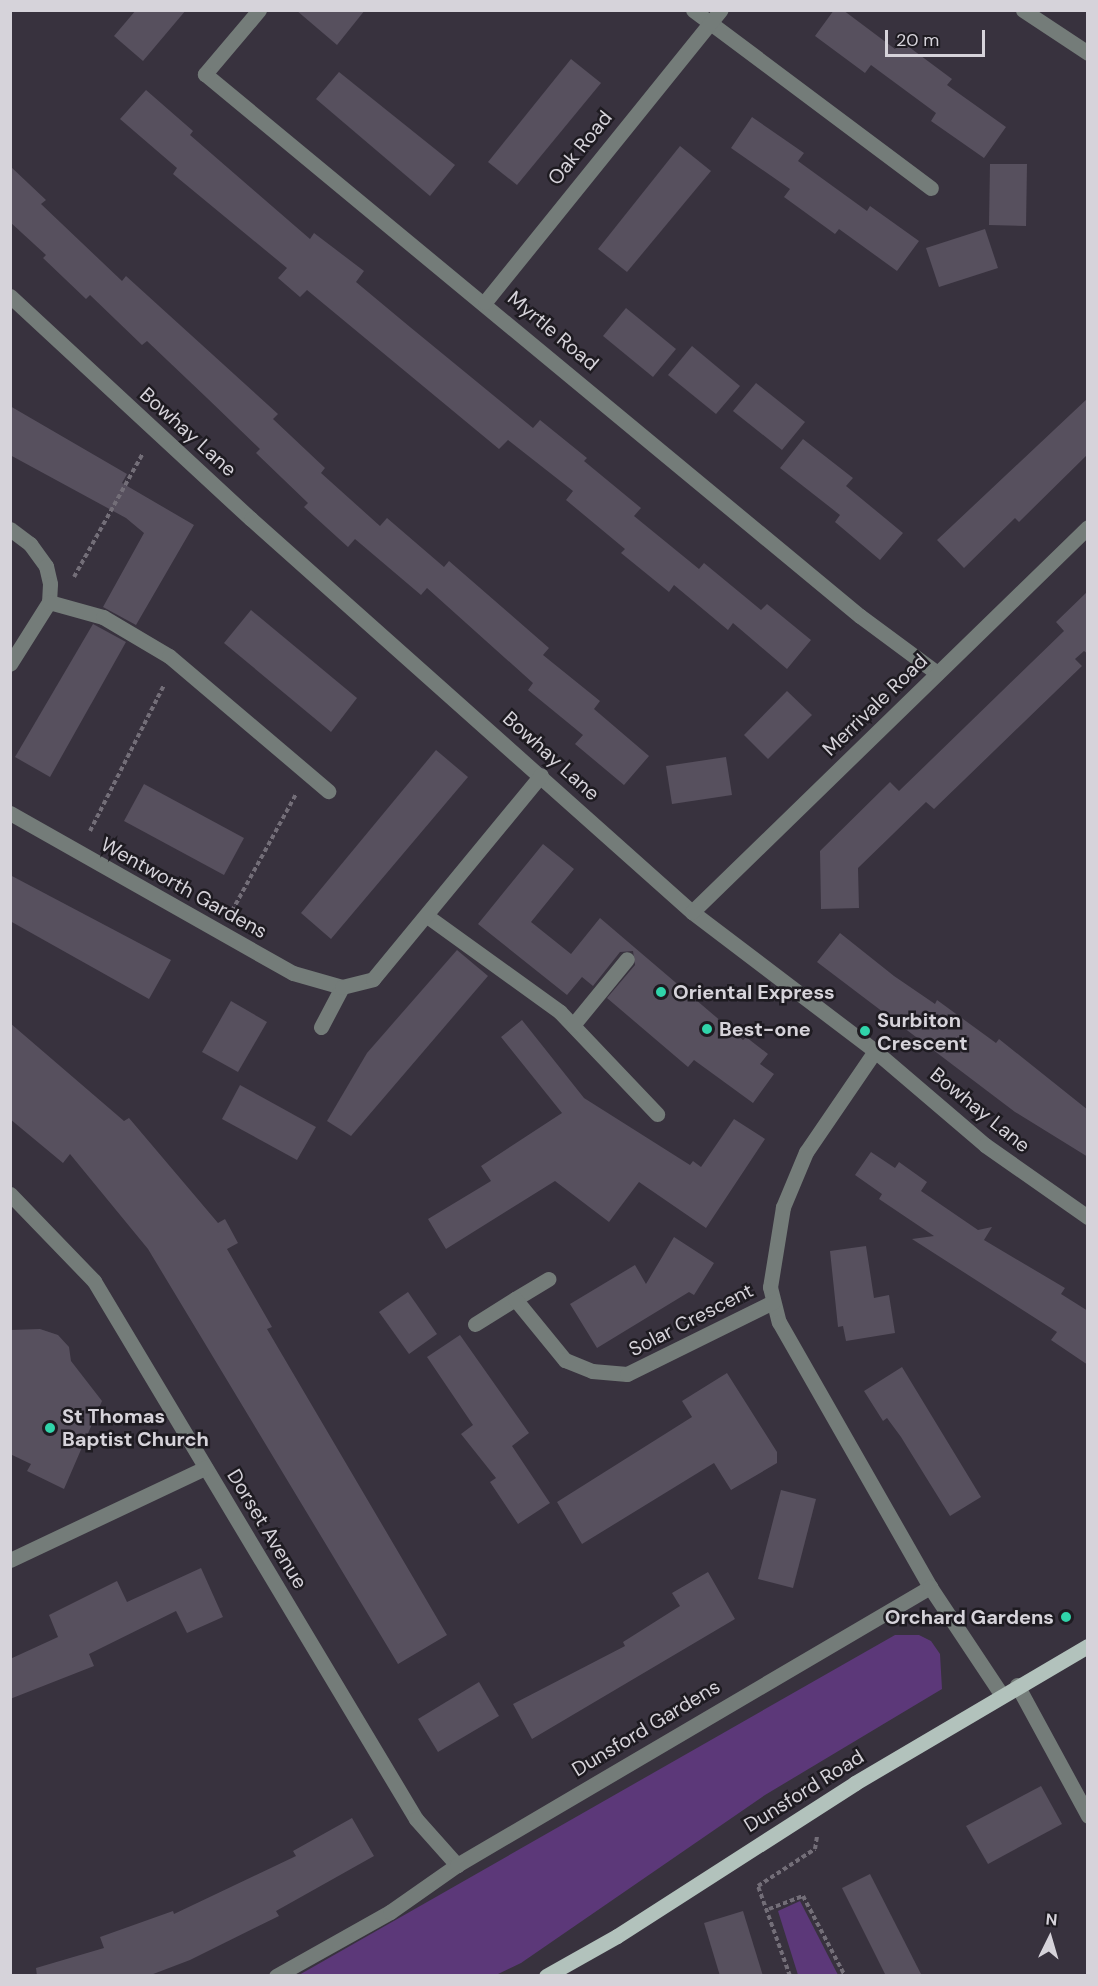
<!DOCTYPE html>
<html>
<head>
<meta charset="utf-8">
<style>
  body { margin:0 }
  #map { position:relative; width:1098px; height:1986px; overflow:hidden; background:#38323e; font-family:"DM Sans",sans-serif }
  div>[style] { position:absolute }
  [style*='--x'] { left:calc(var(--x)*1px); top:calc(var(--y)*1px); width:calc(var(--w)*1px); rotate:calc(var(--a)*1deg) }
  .green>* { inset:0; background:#5c3879 }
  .building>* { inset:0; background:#57505e }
  .path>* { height:4px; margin-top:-2px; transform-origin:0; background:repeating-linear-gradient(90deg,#736e78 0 4.5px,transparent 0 7.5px) }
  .minor>* { height:15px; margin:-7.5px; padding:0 7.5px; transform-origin:7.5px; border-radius:7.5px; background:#747c79 }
  .major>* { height:15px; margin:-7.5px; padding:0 7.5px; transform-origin:7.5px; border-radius:7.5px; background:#b2c2bc }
  .dots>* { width:16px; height:16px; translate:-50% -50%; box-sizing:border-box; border:3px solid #1e1b21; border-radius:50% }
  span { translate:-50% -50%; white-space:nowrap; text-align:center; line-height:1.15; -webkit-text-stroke:5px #1e1b21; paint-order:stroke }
  .street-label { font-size:20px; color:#d6d3da }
  .poi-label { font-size:20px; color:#d6d3da; font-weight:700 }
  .left { translate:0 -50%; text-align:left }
  .right { translate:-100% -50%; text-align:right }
  .frame { position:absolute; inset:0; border:12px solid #d6d3da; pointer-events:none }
  .north { position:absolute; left:1020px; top:1908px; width:60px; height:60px; -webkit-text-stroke:4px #1e1b21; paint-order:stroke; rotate:5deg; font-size:16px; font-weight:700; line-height:24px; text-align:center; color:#d6d3da }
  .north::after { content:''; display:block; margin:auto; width:21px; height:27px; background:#d6d3da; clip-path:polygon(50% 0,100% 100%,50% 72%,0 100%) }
  .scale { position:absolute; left:885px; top:30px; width:100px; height:27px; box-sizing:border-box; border:3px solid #d6d3da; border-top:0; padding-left:8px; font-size:18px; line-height:21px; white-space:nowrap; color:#d6d3da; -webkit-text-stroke:4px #1e1b21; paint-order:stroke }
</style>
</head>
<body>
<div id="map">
  <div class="green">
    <i style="clip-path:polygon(895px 1635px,919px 1635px,931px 1641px,940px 1654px,942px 1689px,765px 1795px,521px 1963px,496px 1975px,299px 1975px)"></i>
    <i style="clip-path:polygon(800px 1901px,838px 1975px,798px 1975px,778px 1911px)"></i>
  </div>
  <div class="building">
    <i style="clip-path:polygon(136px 10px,186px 10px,143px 61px,114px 36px)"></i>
    <i style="clip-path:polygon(296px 10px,365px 10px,337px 45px)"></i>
    <i style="clip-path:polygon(834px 10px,843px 10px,895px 49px,901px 41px,952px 79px,947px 85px,1006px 127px,984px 158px,931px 121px,936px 113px,871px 65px,865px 73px,815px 36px)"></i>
    <i style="clip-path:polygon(571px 59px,601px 83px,517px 185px,488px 162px)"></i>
    <i style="clip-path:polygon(339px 72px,455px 165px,430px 196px,316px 99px)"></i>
    <i style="clip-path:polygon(146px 90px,193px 131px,190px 135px,310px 239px,314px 233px,364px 271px,356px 282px,410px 327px,533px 428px,540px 420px,587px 458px,584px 461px,641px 508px,634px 516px,699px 569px,704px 563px,761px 610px,767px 604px,811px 640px,787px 669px,733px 623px,728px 630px,674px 585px,669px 592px,621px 553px,625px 549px,566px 500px,573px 491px,508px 440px,499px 449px,307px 290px,300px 297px,278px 278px,287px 268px,173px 174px,177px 168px,120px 119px)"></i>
    <i style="clip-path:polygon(752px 117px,804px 153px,798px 161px,867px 211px,870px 206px,919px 241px,897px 271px,839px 229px,835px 234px,784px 197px,790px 189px,731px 148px)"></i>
    <i style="clip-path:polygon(680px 146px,711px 171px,627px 272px,598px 249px)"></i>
    <i style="clip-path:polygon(990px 164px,1027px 164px,1026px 226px,989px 225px)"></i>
    <i style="clip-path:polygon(10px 166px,46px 200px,41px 204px,122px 281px,126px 276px,278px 414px,273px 419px,325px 468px,321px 473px,380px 526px,387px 518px,444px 567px,449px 561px,549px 648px,543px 655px,600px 701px,594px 709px,649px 756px,624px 785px,575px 744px,583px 735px,528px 690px,533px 683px,427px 588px,421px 595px,355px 539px,348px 547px,304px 507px,308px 503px,256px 453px,260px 449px,207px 398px,147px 341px,142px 345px,90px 295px,86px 299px,43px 258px,46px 255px,10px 222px)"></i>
    <i style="clip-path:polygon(985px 229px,998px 268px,939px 287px,926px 248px)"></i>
    <i style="clip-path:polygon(626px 308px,676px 349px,653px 377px,603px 336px)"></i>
    <i style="clip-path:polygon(692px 346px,740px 386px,716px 414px,668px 375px)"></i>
    <i style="clip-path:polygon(756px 383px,805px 422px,782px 450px,733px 411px)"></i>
    <i style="clip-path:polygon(1088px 398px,1088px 454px,1019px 522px,1015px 518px,964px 568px,937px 540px)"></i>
    <i style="clip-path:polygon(10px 406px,127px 474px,122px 483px,194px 525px,136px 625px,103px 607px,144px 533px,126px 518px,10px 455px)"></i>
    <i style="clip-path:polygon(803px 439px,853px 478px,846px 486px,903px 533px,880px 560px,835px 522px,840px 515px,780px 468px)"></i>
    <i style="clip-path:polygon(1088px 591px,1088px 654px,1084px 651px,1075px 659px,1082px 666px,934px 809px,926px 802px,858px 868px,859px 908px,821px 909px,820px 851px,890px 782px,899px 791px,1064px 631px,1056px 622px)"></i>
    <i style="clip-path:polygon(251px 610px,357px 698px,331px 732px,224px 643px)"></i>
    <i style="clip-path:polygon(93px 624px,126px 642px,50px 777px,15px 757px)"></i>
    <i style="clip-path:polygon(787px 691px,812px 715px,768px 759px,744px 735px)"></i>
    <i style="clip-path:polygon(436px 750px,468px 777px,331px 939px,301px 913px)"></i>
    <i style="clip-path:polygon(726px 757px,732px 795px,672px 804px,666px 766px)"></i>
    <i style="clip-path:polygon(144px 784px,244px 838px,224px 875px,124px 821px)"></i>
    <i style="clip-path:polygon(543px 844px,574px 869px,531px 922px,571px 954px,600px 918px,743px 1040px,746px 1037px,768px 1054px,760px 1064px,774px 1074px,753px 1103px,694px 1060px,688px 1067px,607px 998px,635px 965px,633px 951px,620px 952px,593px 986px,582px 977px,567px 995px,478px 924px)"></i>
    <i style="clip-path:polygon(10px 875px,171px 960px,149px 999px,10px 921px)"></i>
    <i style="clip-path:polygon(840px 933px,894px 976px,935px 1004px,937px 1000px,996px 1043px,999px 1039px,1088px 1110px,1088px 1157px,1015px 1112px,817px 962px)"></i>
    <i style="clip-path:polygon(457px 950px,488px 976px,351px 1136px,327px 1121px,367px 1053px)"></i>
    <i style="clip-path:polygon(231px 1001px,267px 1022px,238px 1072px,202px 1052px)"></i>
    <i style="clip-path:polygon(522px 1020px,584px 1098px,690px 1165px,693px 1161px,701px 1167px,734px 1119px,765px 1139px,706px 1228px,639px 1182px,609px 1222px,555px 1181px,446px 1249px,428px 1219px,491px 1181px,481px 1166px,562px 1113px,501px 1037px)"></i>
    <i style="clip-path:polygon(10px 1023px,124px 1121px,129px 1118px,218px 1223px,225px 1219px,238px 1243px,227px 1249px,272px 1327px,267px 1329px,447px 1635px,398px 1664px,148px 1249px,70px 1154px,63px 1163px,10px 1119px)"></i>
    <i style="clip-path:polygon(240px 1085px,316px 1127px,297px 1160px,222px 1119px)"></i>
    <i style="clip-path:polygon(871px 1152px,895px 1168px,899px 1162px,927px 1182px,921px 1191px,978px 1230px,992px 1227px,984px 1240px,1065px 1288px,1061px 1294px,1088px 1311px,1088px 1365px,1051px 1340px,1057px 1332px,912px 1239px,934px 1236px,879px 1199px,882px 1194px,855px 1175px)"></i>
    <i style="clip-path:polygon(674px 1237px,714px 1263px,694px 1295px,689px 1292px,597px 1348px,570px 1304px,635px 1265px,646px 1284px)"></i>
    <i style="clip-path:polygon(866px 1246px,874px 1298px,889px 1295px,895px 1333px,846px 1341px,843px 1326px,838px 1327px,830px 1251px)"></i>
    <i style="clip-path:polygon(408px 1292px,437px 1334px,409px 1354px,379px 1312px)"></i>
    <i style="clip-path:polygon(10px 1330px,40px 1329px,58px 1335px,69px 1347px,71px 1361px,102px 1401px,64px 1489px,27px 1471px,31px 1464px,10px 1454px)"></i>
    <i style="clip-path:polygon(460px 1335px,529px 1433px,512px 1446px,550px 1503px,518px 1524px,490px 1482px,496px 1478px,461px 1434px,473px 1425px,427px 1357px)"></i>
    <i style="clip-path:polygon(902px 1367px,981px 1497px,950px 1516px,901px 1437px,887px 1418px,883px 1421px,864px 1391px)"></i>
    <i style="clip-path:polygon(727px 1373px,777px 1452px,777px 1463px,731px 1490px,714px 1463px,582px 1544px,557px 1502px,692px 1417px,682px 1401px)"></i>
    <i style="clip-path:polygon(781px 1490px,816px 1499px,793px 1588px,758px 1579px)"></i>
    <i style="clip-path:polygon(201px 1568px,223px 1617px,187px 1633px,176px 1611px,89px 1654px,94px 1666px,10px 1699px,10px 1659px,58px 1637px,49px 1615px,117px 1581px,127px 1602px)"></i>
    <i style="clip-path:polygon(708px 1572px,735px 1619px,532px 1739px,513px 1704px,625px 1646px,623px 1642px,680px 1606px,672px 1593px)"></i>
    <i style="clip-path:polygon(479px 1682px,499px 1716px,438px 1752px,418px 1719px)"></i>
    <i style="clip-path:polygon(1041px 1786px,1062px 1824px,988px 1864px,966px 1826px)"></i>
    <i style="clip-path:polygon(352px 1818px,374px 1856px,276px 1911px,279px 1916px,190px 1960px,148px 1976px,37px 1976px,36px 1968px,104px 1948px,100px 1937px,173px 1911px,174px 1914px,296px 1856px,293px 1851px)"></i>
    <i style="clip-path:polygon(870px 1874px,922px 1976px,886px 1976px,842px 1888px)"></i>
    <i style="clip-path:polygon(743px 1911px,763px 1976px,720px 1976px,704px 1923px)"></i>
  </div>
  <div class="path">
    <i style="--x:74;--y:577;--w:142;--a:-60.9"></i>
    <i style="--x:90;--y:831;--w:164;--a:-63.1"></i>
    <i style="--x:232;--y:911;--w:133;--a:-61.3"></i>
    <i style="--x:769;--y:1909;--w:36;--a:-21"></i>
    <i style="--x:803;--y:1896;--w:90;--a:62.3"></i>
    <i style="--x:790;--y:1976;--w:96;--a:-109.6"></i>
    <i style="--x:758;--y:1886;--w:68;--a:-33"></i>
    <i style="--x:815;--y:1849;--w:13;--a:-81"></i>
  </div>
  <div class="minor">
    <i style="--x:259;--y:10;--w:84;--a:130.2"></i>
    <i style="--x:205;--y:74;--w:850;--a:39.61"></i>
    <i style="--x:860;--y:616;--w:96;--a:36.5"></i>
    <i style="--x:693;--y:10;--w:297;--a:36.8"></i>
    <i style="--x:1023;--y:10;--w:78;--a:33.5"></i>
    <i style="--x:10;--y:296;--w:328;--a:42.8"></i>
    <i style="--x:251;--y:519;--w:591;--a:41.71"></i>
    <i style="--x:692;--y:912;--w:230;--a:37.2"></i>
    <i style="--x:875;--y:1051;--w:145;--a:40.5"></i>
    <i style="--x:985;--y:1145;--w:126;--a:35"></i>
    <i style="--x:485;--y:302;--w:375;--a:-51.1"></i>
    <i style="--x:10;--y:529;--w:25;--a:37"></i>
    <i style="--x:30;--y:544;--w:27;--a:54"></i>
    <i style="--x:46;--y:566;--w:18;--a:77"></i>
    <i style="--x:50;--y:584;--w:18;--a:93"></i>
    <i style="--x:49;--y:602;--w:73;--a:122.2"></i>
    <i style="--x:49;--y:602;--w:56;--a:15.5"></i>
    <i style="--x:103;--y:617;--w:77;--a:30.6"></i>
    <i style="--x:169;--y:656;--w:209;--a:40.3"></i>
    <i style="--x:10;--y:813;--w:325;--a:29.5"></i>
    <i style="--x:293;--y:973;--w:51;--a:15.9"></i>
    <i style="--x:692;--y:912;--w:552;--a:-44.19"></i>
    <i style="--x:427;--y:916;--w:164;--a:35.8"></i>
    <i style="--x:560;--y:1012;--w:141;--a:46.4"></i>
    <i style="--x:573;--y:1025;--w:85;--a:-50.7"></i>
    <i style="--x:321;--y:1027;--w:45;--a:-62.3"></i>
    <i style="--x:342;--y:987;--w:32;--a:-14"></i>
    <i style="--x:373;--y:979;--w:264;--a:-50.5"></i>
    <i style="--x:875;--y:1051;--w:122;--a:124.3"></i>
    <i style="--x:806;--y:1152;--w:60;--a:112.7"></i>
    <i style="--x:783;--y:1207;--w:81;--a:99.2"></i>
    <i style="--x:770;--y:1287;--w:36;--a:76"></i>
    <i style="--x:779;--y:1322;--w:305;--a:60.3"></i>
    <i style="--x:10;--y:1194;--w:121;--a:46"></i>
    <i style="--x:94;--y:1281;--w:627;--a:59.1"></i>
    <i style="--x:416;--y:1819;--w:62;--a:48.3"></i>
    <i style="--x:515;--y:1299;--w:39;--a:-31"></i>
    <i style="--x:475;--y:1324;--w:47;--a:-32"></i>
    <i style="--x:515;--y:1299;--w:79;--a:50.7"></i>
    <i style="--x:565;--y:1360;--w:29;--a:22"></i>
    <i style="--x:592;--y:1371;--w:35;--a:5"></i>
    <i style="--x:627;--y:1374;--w:163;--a:-26.3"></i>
    <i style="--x:10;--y:1560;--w:216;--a:-25.3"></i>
    <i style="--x:1017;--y:1685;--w:149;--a:61.5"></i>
    <i style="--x:276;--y:1976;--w:131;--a:-29.3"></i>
    <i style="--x:390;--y:1912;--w:82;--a:-35"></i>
    <i style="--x:457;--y:1865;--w:549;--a:-30.44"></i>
    <i style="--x:930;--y:1587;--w:128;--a:56.4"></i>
  </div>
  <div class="major">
    <i style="--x:546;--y:1976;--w:81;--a:-29.4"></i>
    <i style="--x:617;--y:1936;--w:283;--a:-32.7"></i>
    <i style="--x:855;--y:1783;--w:270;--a:-30.5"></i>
  </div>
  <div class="dots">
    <i style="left:661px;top:992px;background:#30d4aa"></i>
    <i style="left:707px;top:1029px;background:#30d4aa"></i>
    <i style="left:865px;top:1031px;background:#30d4aa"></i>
    <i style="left:50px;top:1428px;background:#30d4aa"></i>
    <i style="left:1066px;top:1617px;background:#30d4aa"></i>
  </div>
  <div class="street-label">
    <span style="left:580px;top:148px;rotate:-51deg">Oak Road</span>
    <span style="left:553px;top:331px;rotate:40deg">Myrtle Road</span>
    <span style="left:188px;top:432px;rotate:42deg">Bowhay Lane</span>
    <span style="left:875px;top:705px;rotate:-44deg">Merrivale Road</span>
    <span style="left:551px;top:756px;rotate:42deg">Bowhay Lane</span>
    <span style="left:184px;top:888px;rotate:29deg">Wentworth Gardens</span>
    <span style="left:980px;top:1110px;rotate:39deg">Bowhay Lane</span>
    <span style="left:691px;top:1320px;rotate:-27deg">Solar Crescent</span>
    <span style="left:267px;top:1529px;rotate:59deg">Dorset Avenue</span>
    <span style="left:646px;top:1728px;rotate:-31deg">Dunsford Gardens</span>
    <span style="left:804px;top:1791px;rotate:-32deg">Dunsford Road</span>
  </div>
  <div class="poi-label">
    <span class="left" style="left:673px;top:992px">Oriental Express</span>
    <span class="left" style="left:877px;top:1032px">Surbiton<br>Crescent</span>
    <span class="left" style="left:719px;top:1029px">Best-one</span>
    <span class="left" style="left:62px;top:1428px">St Thomas<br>Baptist Church</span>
    <span class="right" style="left:1054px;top:1617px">Orchard Gardens</span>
  </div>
  <div class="frame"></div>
  <div class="north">N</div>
  <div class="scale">20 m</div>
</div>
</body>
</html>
